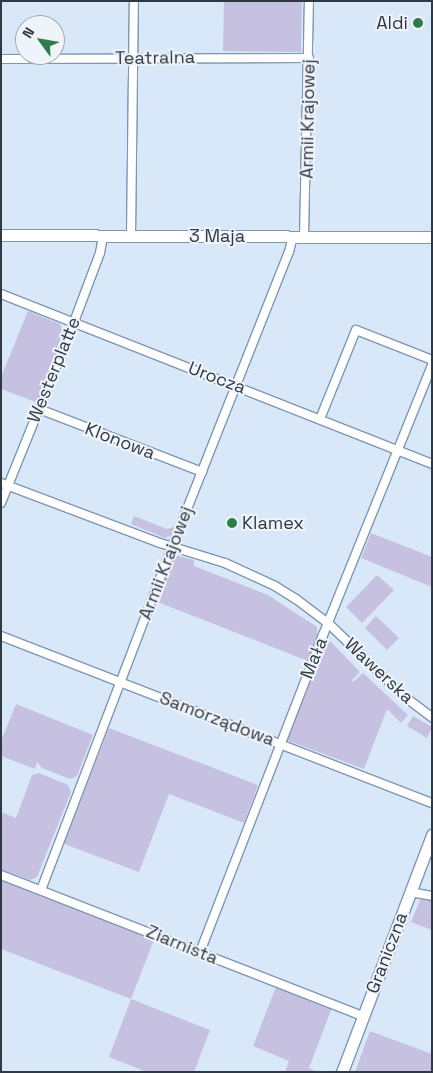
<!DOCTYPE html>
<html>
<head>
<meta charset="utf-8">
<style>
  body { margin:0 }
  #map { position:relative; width:433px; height:1073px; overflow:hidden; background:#d9e8f9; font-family:"Space Grotesk",sans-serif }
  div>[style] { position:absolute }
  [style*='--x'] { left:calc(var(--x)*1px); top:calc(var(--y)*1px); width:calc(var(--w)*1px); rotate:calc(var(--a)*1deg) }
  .green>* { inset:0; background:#c6c1e0 }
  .roads { filter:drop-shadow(1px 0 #7f96b1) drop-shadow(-1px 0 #7f96b1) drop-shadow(0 1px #7f96b1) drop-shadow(0 -1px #7f96b1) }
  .street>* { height:8px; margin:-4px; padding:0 4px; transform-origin:4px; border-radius:4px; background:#fff }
  .secondary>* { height:11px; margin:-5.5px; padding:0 5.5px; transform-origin:5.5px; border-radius:5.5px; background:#fff }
  .dots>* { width:14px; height:14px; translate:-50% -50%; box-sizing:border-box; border:2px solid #eff4fa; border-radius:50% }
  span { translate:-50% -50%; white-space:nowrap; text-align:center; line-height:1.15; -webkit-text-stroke:4px #eff4fa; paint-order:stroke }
  .poi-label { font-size:18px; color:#2f3944 }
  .right { translate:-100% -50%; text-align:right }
  .left { translate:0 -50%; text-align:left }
  .street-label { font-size:18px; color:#2f3944 }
  .frame { position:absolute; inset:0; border:2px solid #2f3944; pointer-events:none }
  .north { position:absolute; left:15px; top:15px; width:50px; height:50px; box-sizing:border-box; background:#eff4fa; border:1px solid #a2a9b1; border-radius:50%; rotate:302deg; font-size:14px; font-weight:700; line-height:20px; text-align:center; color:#2f3944 }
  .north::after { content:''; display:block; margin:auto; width:18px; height:22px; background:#2f7d4d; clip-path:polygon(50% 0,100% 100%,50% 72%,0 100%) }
</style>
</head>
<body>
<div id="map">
  <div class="green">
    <i style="clip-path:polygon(224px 1px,302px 1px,301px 52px,223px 51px)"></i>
    <i style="clip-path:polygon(28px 311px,60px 324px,63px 332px,36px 402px,1px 389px,1px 377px)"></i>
    <i style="clip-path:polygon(134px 516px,167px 529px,176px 526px,171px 535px,165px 538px,131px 524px)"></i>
    <i style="clip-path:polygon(371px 533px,432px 557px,432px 587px,361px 558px)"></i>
    <i style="clip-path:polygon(175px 555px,194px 560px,194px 566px,268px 595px,317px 627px,317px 637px,308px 661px,155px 601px)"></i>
    <i style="clip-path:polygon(377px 575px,394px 590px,362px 623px,346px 607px)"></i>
    <i style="clip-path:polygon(376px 616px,399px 638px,387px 650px,365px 628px)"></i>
    <i style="clip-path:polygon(330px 641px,360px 672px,352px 680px,353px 682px,363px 673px,408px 715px,401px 723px,387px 709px,364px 769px,286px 740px,320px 650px)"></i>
    <i style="clip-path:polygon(16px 704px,93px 735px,77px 776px,70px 779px,42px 768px,37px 762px,35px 769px,1px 756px,1px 741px)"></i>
    <i style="clip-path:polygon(413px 716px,432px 727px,427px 738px,407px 726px)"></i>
    <i style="clip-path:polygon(109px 728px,258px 785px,244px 823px,169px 794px,139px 872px,64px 844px)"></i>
    <i style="clip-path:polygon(39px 773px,68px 785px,71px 792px,37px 877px,30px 880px,1px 869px,1px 812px,16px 818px,32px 775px)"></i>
    <i style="clip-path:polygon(1px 877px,155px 937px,131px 999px,210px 1030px,194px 1072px,147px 1072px,109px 1057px,131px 999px,1px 949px)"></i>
    <i style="clip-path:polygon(422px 895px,432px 899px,432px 930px,411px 922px)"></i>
    <i style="clip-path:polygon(277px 984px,333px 1005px,309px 1068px,318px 1072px,285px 1072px,289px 1061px,253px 1046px)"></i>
    <i style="clip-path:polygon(370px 1031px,432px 1054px,432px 1072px,355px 1072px)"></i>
  </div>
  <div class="roads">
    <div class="street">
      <i style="--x:1;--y:59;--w:308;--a:-0.2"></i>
      <i style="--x:131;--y:236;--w:235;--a:-89.3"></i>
      <i style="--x:304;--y:237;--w:236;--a:-88.8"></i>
      <i style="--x:1;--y:294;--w:463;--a:21.5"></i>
      <i style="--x:39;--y:409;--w:175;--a:21.1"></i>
      <i style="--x:320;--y:419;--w:96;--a:-68"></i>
      <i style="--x:356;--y:330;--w:82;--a:21.5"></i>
      <i style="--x:1;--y:483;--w:170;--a:20.7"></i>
      <i style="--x:160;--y:543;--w:68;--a:17.1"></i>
      <i style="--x:225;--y:563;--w:55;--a:24.7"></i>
      <i style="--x:275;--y:586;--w:25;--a:32"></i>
      <i style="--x:296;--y:599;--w:40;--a:37"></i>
      <i style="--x:328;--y:623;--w:107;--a:43.9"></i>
      <i style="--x:405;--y:697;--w:34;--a:37"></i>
      <i style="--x:1;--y:503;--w:195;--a:-68"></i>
      <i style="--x:74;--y:322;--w:74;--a:-69.4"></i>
      <i style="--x:100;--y:253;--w:17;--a:-80"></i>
      <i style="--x:1;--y:636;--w:462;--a:21.2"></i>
      <i style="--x:1;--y:875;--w:388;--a:21.3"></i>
      <i style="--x:41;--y:890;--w:367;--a:-69.1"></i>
      <i style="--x:172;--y:547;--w:317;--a:-68.4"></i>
      <i style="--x:289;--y:252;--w:16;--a:-76"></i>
      <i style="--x:410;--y:892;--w:22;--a:10"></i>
      <i style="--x:200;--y:952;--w:340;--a:-68.8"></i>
      <i style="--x:323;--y:635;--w:291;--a:-68"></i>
    </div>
    <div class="secondary">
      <i style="--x:1;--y:235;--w:431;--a:0.3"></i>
      <i style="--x:342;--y:1072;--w:254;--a:-69.2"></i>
    </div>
  </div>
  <div class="dots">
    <i style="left:418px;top:23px;background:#2f7d4d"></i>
    <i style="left:232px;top:523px;background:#2f7d4d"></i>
  </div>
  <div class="poi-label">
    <span class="right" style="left:408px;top:23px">Aldi</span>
    <span class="left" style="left:242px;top:523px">Klamex</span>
  </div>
  <div class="street-label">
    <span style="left:155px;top:58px;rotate:-1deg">Teatralna</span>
    <span style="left:308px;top:119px;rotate:-89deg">Armii Krajowej</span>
    <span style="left:217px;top:236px">3 Maja</span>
    <span style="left:54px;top:370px;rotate:-68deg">Westerplatte</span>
    <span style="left:217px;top:378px;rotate:21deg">Urocza</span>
    <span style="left:120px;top:441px;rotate:21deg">Klonowa</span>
    <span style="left:166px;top:563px;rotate:-69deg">Armii Krajowej</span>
    <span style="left:314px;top:658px;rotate:-68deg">Mała</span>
    <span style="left:379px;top:671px;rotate:43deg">Wawerska</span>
    <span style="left:217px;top:719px;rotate:21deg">Samorządowa</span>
    <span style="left:182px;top:945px;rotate:22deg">Ziarnista</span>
    <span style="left:387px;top:953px;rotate:-69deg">Graniczna</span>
  </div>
  <div class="frame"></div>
  <div class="north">N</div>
</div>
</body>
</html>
